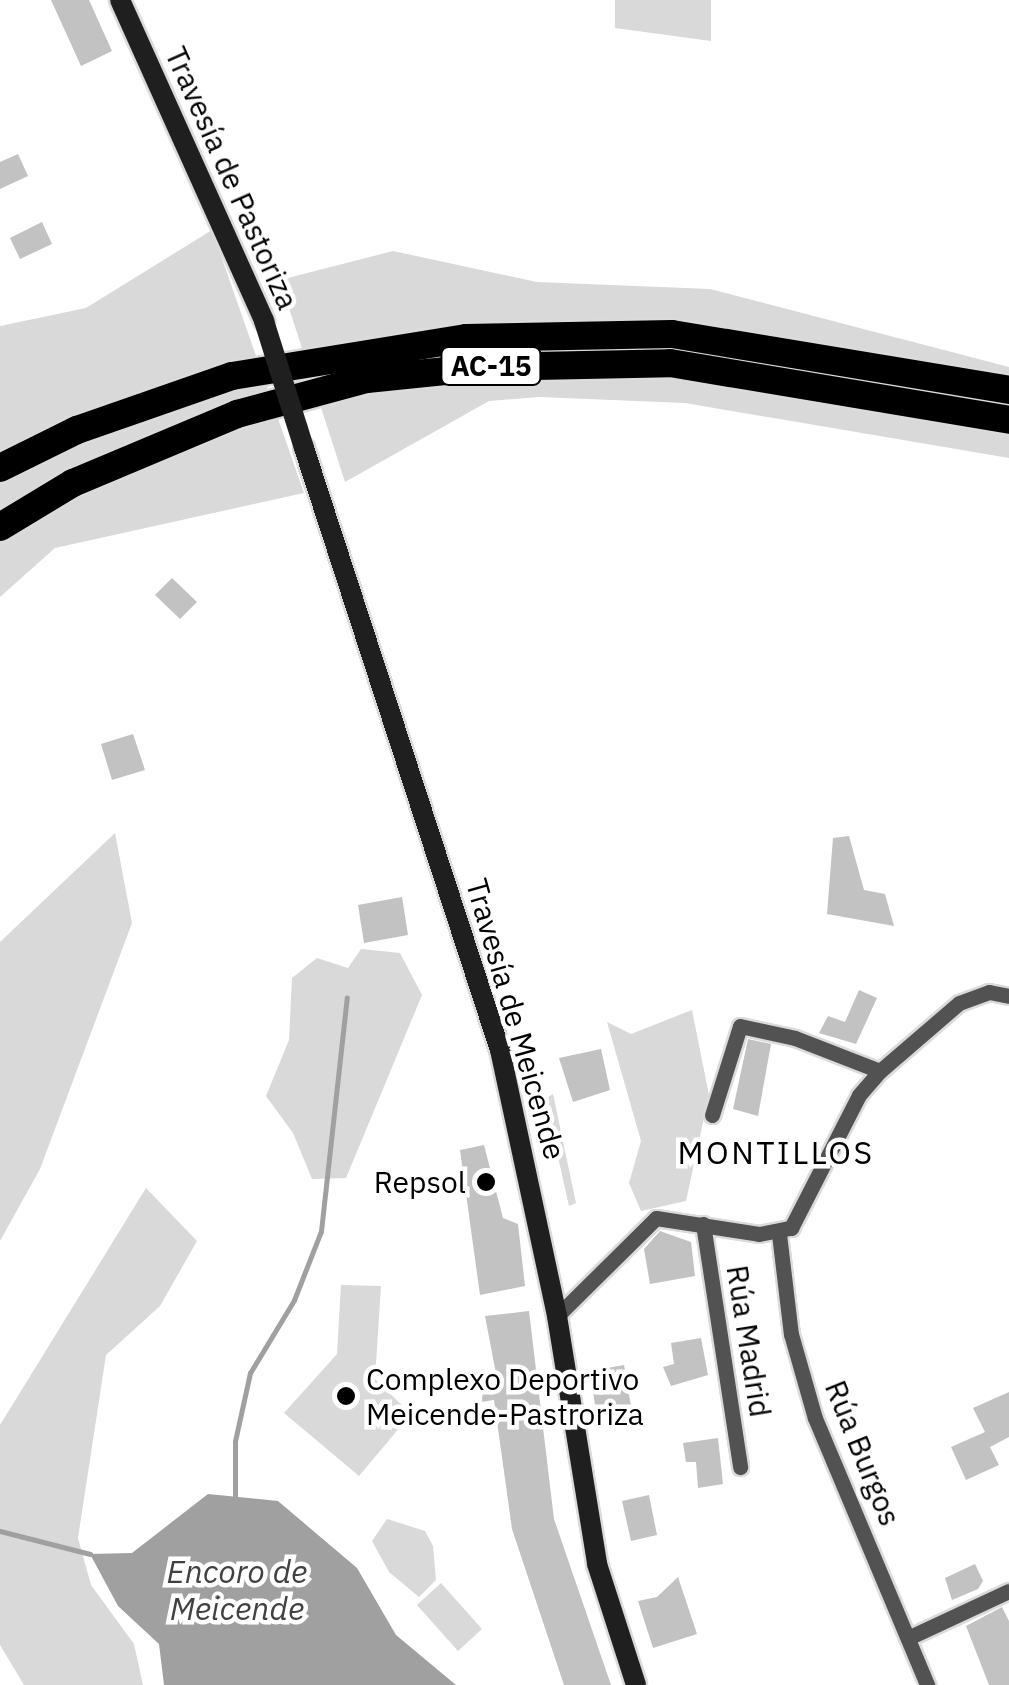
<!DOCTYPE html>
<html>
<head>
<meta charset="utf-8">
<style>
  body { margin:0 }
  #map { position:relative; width:1009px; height:1685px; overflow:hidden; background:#fff; font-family:"IBM Plex Sans",sans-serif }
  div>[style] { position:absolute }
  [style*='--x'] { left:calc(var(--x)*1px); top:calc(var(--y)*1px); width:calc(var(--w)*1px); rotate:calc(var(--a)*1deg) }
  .green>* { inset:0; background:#d9d9d9 }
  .water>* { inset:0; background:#a0a0a0 }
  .stream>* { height:5px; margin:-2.5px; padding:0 2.5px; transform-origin:2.5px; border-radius:2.5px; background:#a0a0a0 }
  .building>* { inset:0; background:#c2c2c2 }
  .roads { filter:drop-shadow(2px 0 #dbdbdb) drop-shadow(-2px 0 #dbdbdb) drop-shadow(0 2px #dbdbdb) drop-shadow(0 -2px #dbdbdb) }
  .street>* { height:15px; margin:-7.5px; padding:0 7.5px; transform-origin:7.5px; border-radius:7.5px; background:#525252 }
  .secondary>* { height:20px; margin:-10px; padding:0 10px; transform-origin:10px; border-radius:10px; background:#1f1f1f }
  .highway>* { height:28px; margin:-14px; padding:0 14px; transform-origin:14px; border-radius:14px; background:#000 }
  .secondary-bridge>* { height:20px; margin:-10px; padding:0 10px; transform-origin:10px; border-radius:10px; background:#1f1f1f }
  .dots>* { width:28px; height:28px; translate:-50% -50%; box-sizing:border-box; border:5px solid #fff; border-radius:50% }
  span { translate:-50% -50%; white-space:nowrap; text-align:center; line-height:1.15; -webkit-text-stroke:9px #fff; paint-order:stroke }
  .shield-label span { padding:2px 8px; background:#fff; border:2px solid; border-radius:8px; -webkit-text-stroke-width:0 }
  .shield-label { font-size:28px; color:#000; font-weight:700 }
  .street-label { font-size:30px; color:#000 }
  .poi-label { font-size:30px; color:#000 }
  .right { translate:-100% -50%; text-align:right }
  .left { translate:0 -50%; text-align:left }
  .neighbourhood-label { font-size:32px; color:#000; letter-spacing:2.5px }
  .water-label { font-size:32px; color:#414141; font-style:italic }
</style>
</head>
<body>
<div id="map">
  <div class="green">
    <i style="clip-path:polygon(615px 0,711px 0,711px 41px,615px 28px)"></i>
    <i style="clip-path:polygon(212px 230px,304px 493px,55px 548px,0 597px,0 326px,86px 308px)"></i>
    <i style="clip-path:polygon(393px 251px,537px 282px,710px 289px,1009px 367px,1009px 458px,685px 403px,539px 397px,489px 401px,345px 482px,280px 280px)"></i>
    <i style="clip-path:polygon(115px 833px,132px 923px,40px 1169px,0 1241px,0 942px)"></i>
    <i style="clip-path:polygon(361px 949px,400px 953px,422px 995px,346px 1178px,312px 1179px,293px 1133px,266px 1096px,289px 1040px,292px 978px,317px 958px,348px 968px)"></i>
    <i style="clip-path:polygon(692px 1010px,709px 1095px,686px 1201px,641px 1211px,629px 1183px,641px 1141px,607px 1022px,631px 1034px)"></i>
    <i style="clip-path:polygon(553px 1094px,576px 1203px,569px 1206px,545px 1099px)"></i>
    <i style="clip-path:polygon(146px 1188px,197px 1241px,160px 1306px,106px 1355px,78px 1538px,91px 1585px,134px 1644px,143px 1685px,24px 1685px,0 1645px,0 1425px)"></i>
    <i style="clip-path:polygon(341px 1285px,381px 1286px,375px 1379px,411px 1414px,359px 1476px,284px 1413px,337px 1354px)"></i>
    <i style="clip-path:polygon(387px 1519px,425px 1531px,433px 1546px,436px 1580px,419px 1597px,389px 1572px,372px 1541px)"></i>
    <i style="clip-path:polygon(441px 1583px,482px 1629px,458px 1651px,417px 1605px)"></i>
  </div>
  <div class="water">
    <i style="clip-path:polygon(208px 1494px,278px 1501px,357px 1568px,396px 1635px,456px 1685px,164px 1685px,159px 1644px,118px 1606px,90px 1554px,132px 1553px)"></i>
  </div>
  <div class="stream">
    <i style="--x:235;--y:1496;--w:55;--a:-90"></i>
    <i style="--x:235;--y:1441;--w:70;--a:-77.6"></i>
    <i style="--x:250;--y:1373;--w:85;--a:-58.9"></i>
    <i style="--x:294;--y:1300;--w:74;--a:-68.6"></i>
    <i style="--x:321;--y:1231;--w:235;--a:-83.7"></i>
    <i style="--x:0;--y:1531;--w:93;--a:14.3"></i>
  </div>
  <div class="building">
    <i style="clip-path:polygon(51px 0,89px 0,112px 51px,81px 66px)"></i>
    <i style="clip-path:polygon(18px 154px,28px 176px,0 189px,0 162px)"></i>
    <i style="clip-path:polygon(42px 222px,52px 244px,20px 259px,10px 238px)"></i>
    <i style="clip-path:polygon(172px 578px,197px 602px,180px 619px,155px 595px)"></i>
    <i style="clip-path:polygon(133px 734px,145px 770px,112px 780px,101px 744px)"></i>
    <i style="clip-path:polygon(849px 836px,864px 890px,885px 894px,894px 926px,827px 914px,833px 838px)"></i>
    <i style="clip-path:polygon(402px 897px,408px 935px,364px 943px,358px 905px)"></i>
    <i style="clip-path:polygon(859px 990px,877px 998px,856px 1044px,819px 1033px,828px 1016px,845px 1022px)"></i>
    <i style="clip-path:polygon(748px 1039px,771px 1044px,758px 1116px,733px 1109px)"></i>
    <i style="clip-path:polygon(601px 1049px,610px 1090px,573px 1102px,559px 1058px)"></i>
    <i style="clip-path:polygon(484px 1145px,503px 1218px,518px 1224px,525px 1286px,480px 1295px,460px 1150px)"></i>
    <i style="clip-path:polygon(660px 1231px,691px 1242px,695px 1276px,650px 1284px,644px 1249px)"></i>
    <i style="clip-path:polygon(529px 1311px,554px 1519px,611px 1685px,564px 1685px,512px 1529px,494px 1400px,481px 1402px,486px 1381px,497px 1379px,485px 1316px)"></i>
    <i style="clip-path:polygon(701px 1338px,708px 1375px,671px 1386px,663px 1367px,674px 1364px,671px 1343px)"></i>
    <i style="clip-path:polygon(624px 1365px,631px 1406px,596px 1412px,590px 1371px)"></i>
    <i style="clip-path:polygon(1009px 1392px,1009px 1437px,990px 1447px,999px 1465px,966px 1480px,951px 1447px,985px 1432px,973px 1408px)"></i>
    <i style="clip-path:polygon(718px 1438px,723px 1484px,698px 1488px,696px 1462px,686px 1462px,683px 1443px)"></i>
    <i style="clip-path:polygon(649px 1495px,657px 1535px,631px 1541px,622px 1501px)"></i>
    <i style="clip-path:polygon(975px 1564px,983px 1581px,978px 1589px,952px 1600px,945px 1578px)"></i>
    <i style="clip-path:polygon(678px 1577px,697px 1634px,653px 1648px,638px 1601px,657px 1597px)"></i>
    <i style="clip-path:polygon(1002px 1607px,1009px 1621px,1009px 1685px,989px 1685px,966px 1626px)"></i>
  </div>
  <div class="roads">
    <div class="street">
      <i style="--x:712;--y:1115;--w:93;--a:-72.5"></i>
      <i style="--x:740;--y:1026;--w:56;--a:12.3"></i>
      <i style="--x:795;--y:1038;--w:91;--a:21.2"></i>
      <i style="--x:703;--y:1224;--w:246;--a:81.3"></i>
      <i style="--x:779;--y:1234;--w:101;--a:83.2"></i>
      <i style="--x:791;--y:1334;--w:87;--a:74.1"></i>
      <i style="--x:815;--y:1418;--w:290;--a:67.2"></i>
      <i style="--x:557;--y:1316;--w:139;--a:-44.7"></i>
      <i style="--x:656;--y:1218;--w:104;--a:8.8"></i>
      <i style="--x:759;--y:1234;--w:33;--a:-11"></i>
      <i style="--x:791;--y:1228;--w:149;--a:-62.9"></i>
      <i style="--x:859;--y:1095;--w:32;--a:-49"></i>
      <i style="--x:880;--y:1071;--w:104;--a:-40.7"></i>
      <i style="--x:959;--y:1003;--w:32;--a:-20"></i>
      <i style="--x:989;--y:992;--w:20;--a:11"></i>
      <i style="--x:908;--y:1638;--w:111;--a:-25"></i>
    </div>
    <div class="secondary">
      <i style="--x:120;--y:0;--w:352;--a:65.8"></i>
      <i style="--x:304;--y:448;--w:633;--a:71.97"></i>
      <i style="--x:500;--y:1050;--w:272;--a:77.9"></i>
      <i style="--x:557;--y:1316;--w:251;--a:80.8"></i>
      <i style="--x:597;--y:1564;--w:127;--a:72.1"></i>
    </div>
    <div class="highway">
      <i style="--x:0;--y:468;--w:86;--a:-26.3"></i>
      <i style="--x:77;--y:430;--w:164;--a:-19.2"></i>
      <i style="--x:232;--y:376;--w:237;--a:-9.2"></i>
      <i style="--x:466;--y:338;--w:206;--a:-1.1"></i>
      <i style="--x:672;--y:334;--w:342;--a:9.4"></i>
      <i style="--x:0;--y:527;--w:85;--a:-31.1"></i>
      <i style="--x:73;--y:483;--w:178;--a:-22.8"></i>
      <i style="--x:237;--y:414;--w:135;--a:-15.1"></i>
      <i style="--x:367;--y:379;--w:120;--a:-5.8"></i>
      <i style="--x:486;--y:367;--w:184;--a:-1.2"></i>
      <i style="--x:670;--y:363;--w:344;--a:9.5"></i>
    </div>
  </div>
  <div class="secondary-bridge">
    <i style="--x:264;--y:321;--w:133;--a:72.5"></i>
  </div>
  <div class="dots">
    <i style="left:486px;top:1182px;background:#000"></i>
    <i style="left:346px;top:1396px;background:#000"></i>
  </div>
  <div class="shield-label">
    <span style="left:491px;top:366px">AC-15</span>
  </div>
  <div class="street-label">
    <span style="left:232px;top:178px;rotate:66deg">Travesía de Pastoriza</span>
    <span style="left:516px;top:1019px;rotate:74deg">Travesía de Meicende</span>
    <span style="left:749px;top:1341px;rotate:81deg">Rúa Madrid</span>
    <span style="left:863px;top:1453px;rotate:68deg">Rúa Burgos</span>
  </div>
  <div class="poi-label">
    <span class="right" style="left:466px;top:1182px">Repsol</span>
    <span class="left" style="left:366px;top:1396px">Complexo Deportivo<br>Meicende-Pastroriza</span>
  </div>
  <div class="neighbourhood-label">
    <span style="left:776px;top:1152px">MONTILLOS</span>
  </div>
  <div class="water-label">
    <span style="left:237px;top:1590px">Encoro de<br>Meicende</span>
  </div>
</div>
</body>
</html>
